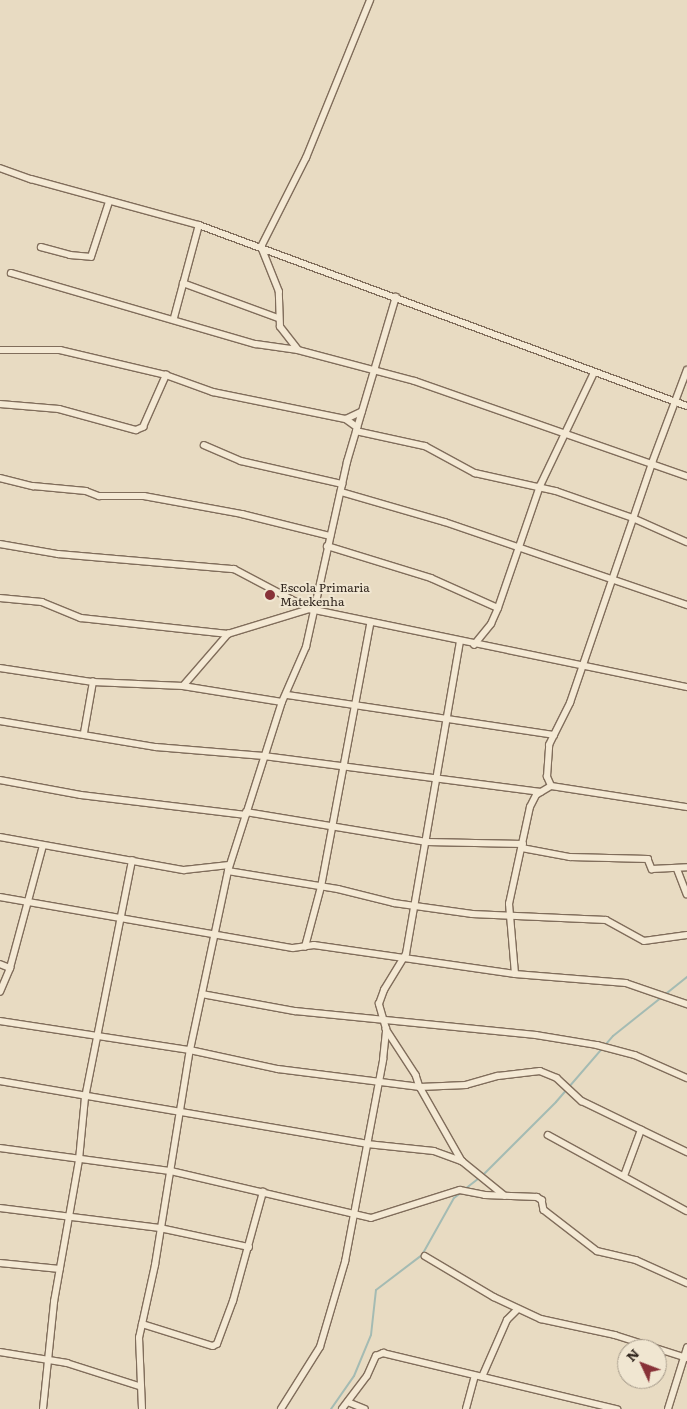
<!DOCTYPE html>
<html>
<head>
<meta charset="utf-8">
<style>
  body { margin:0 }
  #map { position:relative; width:687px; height:1409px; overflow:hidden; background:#e8dbc2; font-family:Literata,serif }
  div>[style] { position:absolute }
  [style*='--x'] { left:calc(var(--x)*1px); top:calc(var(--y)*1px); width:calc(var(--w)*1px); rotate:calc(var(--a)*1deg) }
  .stream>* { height:2px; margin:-1px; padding:0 1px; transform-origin:1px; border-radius:1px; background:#a4bbb3 }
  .roads { filter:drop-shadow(1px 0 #806d5b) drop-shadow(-1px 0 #806d5b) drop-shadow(0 1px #806d5b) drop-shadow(0 -1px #806d5b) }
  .street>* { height:5.5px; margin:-2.75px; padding:0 2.75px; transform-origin:2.75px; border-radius:2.75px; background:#f4e9d4 }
  .dots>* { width:14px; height:14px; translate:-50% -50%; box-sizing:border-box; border:2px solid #f0e6d1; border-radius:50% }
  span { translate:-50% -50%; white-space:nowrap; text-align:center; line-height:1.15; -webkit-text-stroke:4px #f0e6d1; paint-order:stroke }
  .poi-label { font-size:12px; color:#31261e }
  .left { translate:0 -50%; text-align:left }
  .north { position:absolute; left:617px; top:1339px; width:50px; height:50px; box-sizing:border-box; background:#f0e6d1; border:1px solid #a49989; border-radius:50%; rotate:313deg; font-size:14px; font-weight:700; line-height:20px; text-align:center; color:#31261e }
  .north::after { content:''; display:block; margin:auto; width:18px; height:22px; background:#883238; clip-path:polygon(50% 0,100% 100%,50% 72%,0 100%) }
</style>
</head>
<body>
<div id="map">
  <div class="stream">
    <i style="--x:483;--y:1175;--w:103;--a:-45"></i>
    <i style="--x:556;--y:1102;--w:87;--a:-49.2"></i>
    <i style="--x:613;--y:1036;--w:95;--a:-38.6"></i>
    <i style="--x:465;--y:1189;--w:18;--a:-38"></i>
    <i style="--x:331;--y:1409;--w:40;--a:-55.1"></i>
    <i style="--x:354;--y:1376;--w:44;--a:-67.5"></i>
    <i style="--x:371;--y:1335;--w:45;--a:-83.7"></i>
    <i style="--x:376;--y:1290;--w:58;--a:-37.3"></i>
    <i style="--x:422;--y:1255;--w:65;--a:-60.7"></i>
    <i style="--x:454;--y:1198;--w:10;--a:-37"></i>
  </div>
  <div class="roads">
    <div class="street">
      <i style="--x:0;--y:168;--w:33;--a:20"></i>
      <i style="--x:31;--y:179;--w:174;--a:15.3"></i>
      <i style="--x:199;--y:225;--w:520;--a:20.35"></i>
      <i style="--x:41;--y:247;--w:30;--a:15"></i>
      <i style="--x:70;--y:255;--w:21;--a:5"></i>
      <i style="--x:91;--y:257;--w:58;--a:-71.9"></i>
      <i style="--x:11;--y:273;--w:255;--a:16.2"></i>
      <i style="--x:256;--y:344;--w:42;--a:8.1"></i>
      <i style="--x:298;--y:350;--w:121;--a:14.8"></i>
      <i style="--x:415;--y:381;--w:288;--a:19.3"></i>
      <i style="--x:183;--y:283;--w:101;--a:20.2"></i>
      <i style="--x:174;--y:318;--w:96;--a:-75"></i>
      <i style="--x:0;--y:350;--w:60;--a:0"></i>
      <i style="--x:60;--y:350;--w:109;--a:13.3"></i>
      <i style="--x:166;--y:375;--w:50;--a:19.9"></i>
      <i style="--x:213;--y:392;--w:136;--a:11.5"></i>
      <i style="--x:346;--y:419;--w:14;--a:36"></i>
      <i style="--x:298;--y:350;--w:29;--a:-128"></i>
      <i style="--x:280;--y:327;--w:35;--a:-92"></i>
      <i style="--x:279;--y:292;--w:48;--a:-111.8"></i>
      <i style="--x:261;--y:247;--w:100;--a:-63.2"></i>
      <i style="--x:306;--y:158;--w:170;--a:-67.9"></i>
      <i style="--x:0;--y:404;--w:59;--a:4.8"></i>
      <i style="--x:59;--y:409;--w:80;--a:15.3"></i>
      <i style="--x:136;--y:430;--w:8;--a:-23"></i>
      <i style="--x:143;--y:427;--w:57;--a:-66.1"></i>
      <i style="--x:346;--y:419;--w:17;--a:-25"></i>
      <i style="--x:356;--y:431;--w:71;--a:12.3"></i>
      <i style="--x:425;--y:446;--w:57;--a:28.4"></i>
      <i style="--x:475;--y:473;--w:83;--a:12.5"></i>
      <i style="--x:556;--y:491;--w:82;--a:19.3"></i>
      <i style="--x:633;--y:518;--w:59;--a:24"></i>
      <i style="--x:204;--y:445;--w:40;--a:23.4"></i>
      <i style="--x:241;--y:461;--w:104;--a:12.8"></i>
      <i style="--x:0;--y:478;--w:34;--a:14"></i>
      <i style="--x:33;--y:486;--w:53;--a:5.4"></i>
      <i style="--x:86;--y:491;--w:14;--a:21"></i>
      <i style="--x:99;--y:496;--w:45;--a:0"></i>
      <i style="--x:144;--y:496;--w:100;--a:10.4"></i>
      <i style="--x:242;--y:514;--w:91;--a:14"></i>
      <i style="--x:341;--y:492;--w:108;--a:16.1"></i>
      <i style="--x:445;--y:522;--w:256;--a:18.9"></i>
      <i style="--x:0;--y:544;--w:59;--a:9.8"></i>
      <i style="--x:58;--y:554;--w:177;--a:4.9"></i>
      <i style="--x:234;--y:569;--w:86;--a:27.8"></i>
      <i style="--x:327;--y:546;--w:109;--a:17.1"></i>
      <i style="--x:431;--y:578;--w:73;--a:24.1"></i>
      <i style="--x:0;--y:598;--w:42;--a:5.4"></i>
      <i style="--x:42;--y:602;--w:42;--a:22.3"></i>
      <i style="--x:81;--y:618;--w:148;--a:6.2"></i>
      <i style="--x:474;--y:645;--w:27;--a:-51"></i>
      <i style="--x:491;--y:624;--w:17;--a:-66"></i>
      <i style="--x:498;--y:608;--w:129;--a:-71"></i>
      <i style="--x:540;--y:486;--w:125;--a:-64.5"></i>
      <i style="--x:0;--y:668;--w:94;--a:8.6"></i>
      <i style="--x:93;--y:682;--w:90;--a:2.5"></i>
      <i style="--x:183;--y:686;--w:100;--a:9.2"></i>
      <i style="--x:183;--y:686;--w:69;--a:-49.1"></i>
      <i style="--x:228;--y:634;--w:86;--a:-17"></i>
      <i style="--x:310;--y:609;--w:385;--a:11.7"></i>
      <i style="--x:287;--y:695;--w:270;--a:8.5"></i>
      <i style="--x:0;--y:721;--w:158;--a:9.5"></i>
      <i style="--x:156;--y:747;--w:108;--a:4.8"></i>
      <i style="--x:264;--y:756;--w:279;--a:7.4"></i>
      <i style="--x:84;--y:733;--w:52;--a:-80"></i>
      <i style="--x:0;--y:780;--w:82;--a:10.5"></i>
      <i style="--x:81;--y:795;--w:166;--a:6.9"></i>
      <i style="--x:551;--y:786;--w:10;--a:-114"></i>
      <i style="--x:547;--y:777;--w:32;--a:-86"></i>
      <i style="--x:549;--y:745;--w:47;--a:-63.4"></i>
      <i style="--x:570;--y:703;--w:254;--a:-71.1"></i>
      <i style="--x:652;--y:463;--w:99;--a:-69.4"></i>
      <i style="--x:246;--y:812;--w:183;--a:9.4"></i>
      <i style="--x:427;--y:842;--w:96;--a:1.2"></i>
      <i style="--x:0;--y:837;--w:187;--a:10.2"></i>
      <i style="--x:184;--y:870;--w:45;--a:-6.3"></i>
      <i style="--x:522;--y:848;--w:49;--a:10.6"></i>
      <i style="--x:570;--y:857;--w:78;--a:1.5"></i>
      <i style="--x:648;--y:859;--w:11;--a:68"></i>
      <i style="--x:652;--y:869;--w:35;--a:-3"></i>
      <i style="--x:677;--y:868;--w:28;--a:69"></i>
      <i style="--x:228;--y:871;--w:111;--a:9.3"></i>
      <i style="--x:338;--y:889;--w:58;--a:14"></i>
      <i style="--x:394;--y:903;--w:79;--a:8"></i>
      <i style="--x:472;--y:914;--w:134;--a:2.6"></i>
      <i style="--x:606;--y:920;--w:43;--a:28.9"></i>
      <i style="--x:644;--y:941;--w:43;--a:-7.9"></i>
      <i style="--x:0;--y:897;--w:297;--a:9.9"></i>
      <i style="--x:293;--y:948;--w:21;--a:-8"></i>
      <i style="--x:314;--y:945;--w:203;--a:8.2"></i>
      <i style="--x:515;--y:974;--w:111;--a:4.6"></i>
      <i style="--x:626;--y:983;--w:65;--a:19"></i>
      <i style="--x:305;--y:947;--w:62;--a:-75.1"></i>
      <i style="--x:321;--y:887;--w:268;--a:-79.4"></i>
      <i style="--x:0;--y:964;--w:11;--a:22"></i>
      <i style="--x:515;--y:974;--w:70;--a:-94.9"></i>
      <i style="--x:509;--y:904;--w:99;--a:-77.8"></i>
      <i style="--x:530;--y:807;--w:13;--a:-63"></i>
      <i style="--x:536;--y:795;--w:17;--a:-31"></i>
      <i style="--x:551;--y:786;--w:138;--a:8.8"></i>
      <i style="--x:0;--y:992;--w:26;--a:-67"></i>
      <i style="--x:10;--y:968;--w:126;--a:-74.9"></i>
      <i style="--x:202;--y:994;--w:95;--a:10.4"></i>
      <i style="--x:295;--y:1011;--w:242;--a:5.7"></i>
      <i style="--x:536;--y:1035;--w:62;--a:9.3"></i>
      <i style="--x:597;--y:1045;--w:39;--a:15"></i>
      <i style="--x:635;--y:1055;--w:57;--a:23.9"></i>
      <i style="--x:0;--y:1021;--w:192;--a:8.7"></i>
      <i style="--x:190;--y:1050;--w:90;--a:12.2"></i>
      <i style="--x:278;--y:1069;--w:143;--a:7.2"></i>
      <i style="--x:420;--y:1087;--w:85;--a:60.4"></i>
      <i style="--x:386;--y:1029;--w:55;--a:56.9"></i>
      <i style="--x:416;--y:1075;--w:13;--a:72"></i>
      <i style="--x:420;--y:1087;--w:46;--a:-2.5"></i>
      <i style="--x:466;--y:1085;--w:33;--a:-16"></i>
      <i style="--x:498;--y:1076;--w:42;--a:-6.8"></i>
      <i style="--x:540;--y:1071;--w:18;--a:22"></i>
      <i style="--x:557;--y:1078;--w:34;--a:43"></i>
      <i style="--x:582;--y:1101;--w:117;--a:25.9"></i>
      <i style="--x:0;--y:1081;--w:372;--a:9.7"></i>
      <i style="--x:367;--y:1144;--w:67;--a:6"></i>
      <i style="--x:434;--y:1151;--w:30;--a:20"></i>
      <i style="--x:462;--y:1161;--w:55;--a:39.1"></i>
      <i style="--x:548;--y:1135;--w:158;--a:28.7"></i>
      <i style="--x:0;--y:1148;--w:173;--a:7.7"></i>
      <i style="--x:171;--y:1171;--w:205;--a:13.2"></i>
      <i style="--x:371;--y:1218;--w:93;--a:-17.5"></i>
      <i style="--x:460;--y:1190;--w:25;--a:11"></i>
      <i style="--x:485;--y:1195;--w:52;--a:2.2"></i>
      <i style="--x:537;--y:1197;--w:6;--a:31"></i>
      <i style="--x:542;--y:1200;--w:10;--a:79"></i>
      <i style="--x:544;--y:1210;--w:67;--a:37.7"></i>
      <i style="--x:597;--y:1251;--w:40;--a:13"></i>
      <i style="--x:636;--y:1260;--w:56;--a:24.3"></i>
      <i style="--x:624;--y:1176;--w:49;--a:-69.7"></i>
      <i style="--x:0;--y:1208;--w:161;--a:7.1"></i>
      <i style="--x:160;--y:1228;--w:91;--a:12.1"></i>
      <i style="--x:425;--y:1256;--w:80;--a:30.7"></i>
      <i style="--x:494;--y:1297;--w:52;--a:25.1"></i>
      <i style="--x:541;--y:1319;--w:76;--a:12.2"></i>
      <i style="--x:615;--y:1335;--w:76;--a:17.7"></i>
      <i style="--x:0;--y:1263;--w:60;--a:5.7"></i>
      <i style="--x:142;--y:1324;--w:74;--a:17.2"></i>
      <i style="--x:213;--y:1346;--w:4;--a:-27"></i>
      <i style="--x:217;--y:1344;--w:46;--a:-69.6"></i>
      <i style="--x:233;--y:1301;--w:113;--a:-74.6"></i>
      <i style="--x:0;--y:1352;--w:68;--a:9.3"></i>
      <i style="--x:67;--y:1363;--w:76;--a:17.7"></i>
      <i style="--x:482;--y:1377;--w:62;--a:-66.3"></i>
      <i style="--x:507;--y:1320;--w:14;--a:-45"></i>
      <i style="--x:348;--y:1402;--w:18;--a:22"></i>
      <i style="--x:43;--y:1409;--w:108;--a:-84.1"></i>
      <i style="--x:54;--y:1302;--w:144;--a:-80"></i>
      <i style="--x:79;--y:1160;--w:62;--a:-84.5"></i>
      <i style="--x:85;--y:1098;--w:242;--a:-78.8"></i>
      <i style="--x:142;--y:1409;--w:71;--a:-92.4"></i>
      <i style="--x:139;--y:1338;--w:75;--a:-77.6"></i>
      <i style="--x:155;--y:1265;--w:218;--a:-80.8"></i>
      <i style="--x:190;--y:1050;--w:183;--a:-78"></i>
      <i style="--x:228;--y:871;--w:177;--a:-72.3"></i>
      <i style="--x:282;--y:702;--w:60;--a:-66.4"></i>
      <i style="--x:306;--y:647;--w:189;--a:-77.5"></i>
      <i style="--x:347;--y:462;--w:172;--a:-73.5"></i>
      <i style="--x:281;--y:1409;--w:73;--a:-57.8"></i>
      <i style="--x:320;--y:1347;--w:89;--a:-73.6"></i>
      <i style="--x:345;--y:1262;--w:206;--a:-79.3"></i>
      <i style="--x:383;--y:1060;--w:31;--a:-84"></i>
      <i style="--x:386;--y:1029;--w:26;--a:-106"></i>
      <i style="--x:379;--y:1004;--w:15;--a:-70"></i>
      <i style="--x:384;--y:990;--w:42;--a:-58.6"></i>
      <i style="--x:406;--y:954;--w:317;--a:-80.2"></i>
      <i style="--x:342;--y:1409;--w:41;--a:-52.9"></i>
      <i style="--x:367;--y:1376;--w:22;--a:-66"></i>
      <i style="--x:376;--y:1356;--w:8;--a:-23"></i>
      <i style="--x:383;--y:1353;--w:241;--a:13.5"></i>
      <i style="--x:466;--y:1409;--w:34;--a:-75"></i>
      <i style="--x:668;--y:1409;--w:64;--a:-72.7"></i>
    </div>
  </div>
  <div class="dots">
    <i style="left:270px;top:595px;background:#883238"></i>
  </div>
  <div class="poi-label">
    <span class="left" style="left:280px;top:595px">Escola Primaria<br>Matekenha</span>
  </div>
  <div class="north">N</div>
</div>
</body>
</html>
